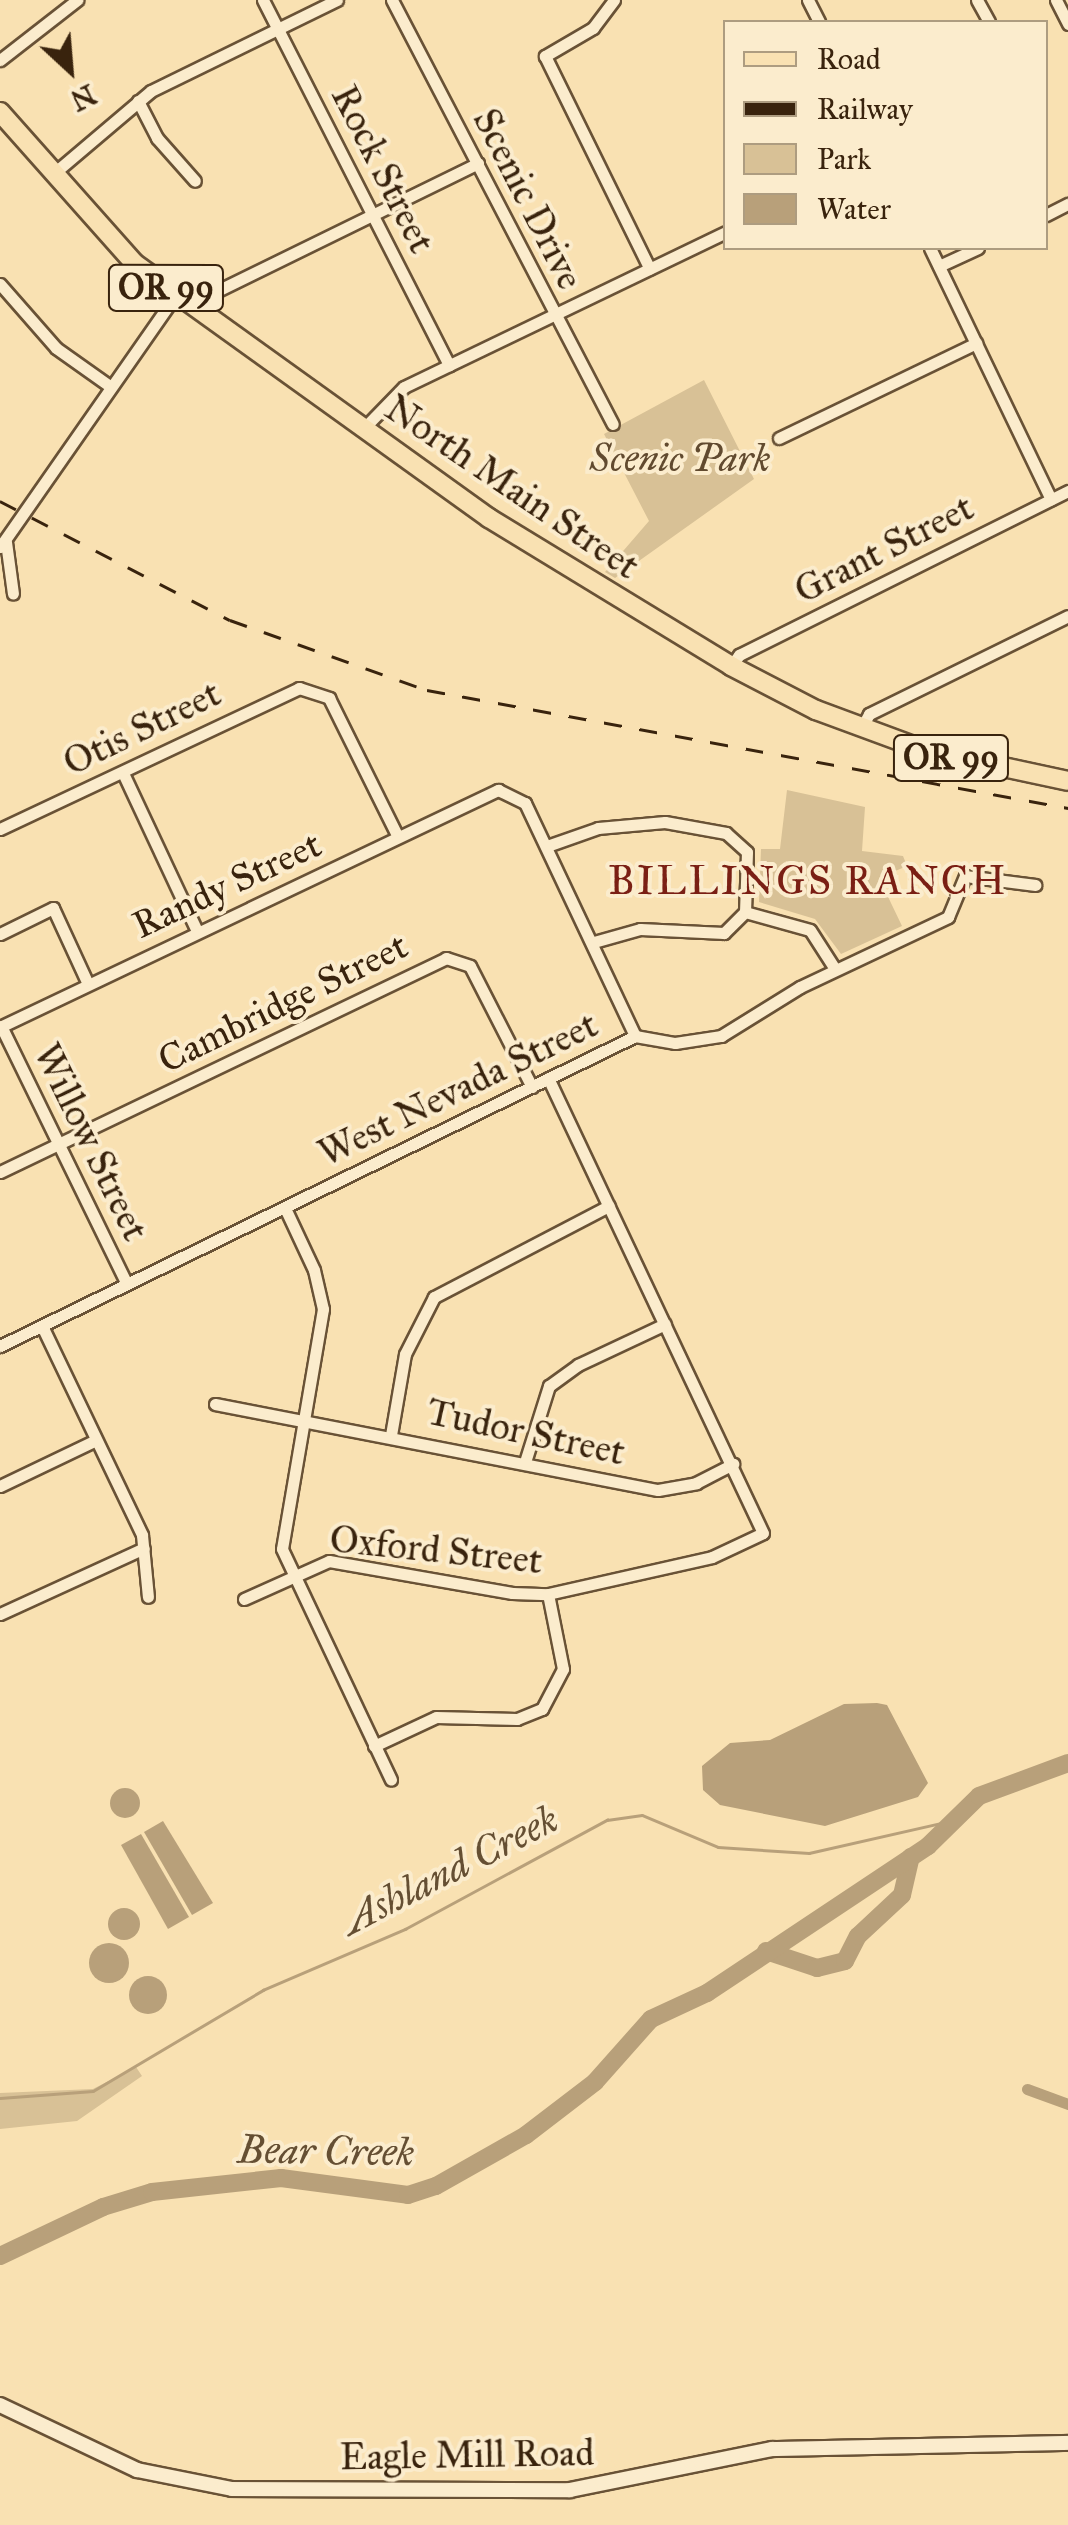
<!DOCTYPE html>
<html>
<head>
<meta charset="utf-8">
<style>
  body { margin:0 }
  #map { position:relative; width:1068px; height:2525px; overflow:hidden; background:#f9e1b2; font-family:"IM FELL Great Primer",serif }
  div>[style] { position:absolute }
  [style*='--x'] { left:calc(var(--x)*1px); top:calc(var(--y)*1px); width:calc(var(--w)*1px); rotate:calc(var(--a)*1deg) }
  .green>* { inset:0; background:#d8c196 }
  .water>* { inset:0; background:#b8a07a }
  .round { border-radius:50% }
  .stream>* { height:2.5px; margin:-1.25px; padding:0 1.25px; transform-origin:1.25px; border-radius:1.25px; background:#b8a07a }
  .canal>* { height:11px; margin:-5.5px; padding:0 5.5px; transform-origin:5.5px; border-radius:5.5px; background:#b8a07a }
  .river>* { height:18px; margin:-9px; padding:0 9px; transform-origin:9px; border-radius:9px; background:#b8a07a }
  .roads { filter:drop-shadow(2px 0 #695236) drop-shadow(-2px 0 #695236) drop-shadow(0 2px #695236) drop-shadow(0 -2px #695236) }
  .minor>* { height:11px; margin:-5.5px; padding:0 5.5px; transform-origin:5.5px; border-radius:5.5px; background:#fbeccd }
  .tertiary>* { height:14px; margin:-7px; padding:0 7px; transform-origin:7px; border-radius:7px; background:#fbeccd }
  .primary>* { height:18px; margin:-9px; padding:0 9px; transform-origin:9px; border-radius:9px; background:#f9e1b2 }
  .rail>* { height:2.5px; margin-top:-1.25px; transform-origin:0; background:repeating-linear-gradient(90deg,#39230d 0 18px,transparent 0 36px) }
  span { translate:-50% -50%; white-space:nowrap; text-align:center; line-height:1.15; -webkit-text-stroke:8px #fbeccd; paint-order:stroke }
  .shield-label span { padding:2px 8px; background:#fbeccd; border:2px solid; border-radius:8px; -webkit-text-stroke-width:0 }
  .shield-label { font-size:35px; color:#39230d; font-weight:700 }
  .street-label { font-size:38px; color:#39230d }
  .park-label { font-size:38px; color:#614a2f; font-style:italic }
  .neighbourhood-label { font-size:40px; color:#7a1f14; letter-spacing:2.5px }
  .water-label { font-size:40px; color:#654f33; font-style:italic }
  .legend { position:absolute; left:723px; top:20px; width:325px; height:230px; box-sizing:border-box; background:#fbeccd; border:2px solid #ad9c80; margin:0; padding:12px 18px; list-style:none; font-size:30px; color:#39230d }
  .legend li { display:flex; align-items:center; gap:20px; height:50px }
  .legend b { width:50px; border:2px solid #ad9c80 }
  .north { position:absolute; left:20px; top:20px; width:100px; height:100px; -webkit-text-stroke:8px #fbeccd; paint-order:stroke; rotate:154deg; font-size:28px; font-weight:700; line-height:40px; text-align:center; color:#39230d }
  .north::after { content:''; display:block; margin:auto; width:35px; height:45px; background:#39230d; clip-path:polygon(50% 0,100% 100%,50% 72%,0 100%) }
</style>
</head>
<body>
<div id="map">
  <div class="green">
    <i style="clip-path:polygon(704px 380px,754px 479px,615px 578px,605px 572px,649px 521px,604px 434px)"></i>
    <i style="clip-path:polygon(787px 790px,865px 807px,862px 851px,903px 856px,907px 866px,879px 878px,902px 926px,841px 954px,815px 919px,759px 902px,761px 849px,780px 849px)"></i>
    <i style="clip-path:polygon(136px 2067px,142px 2076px,77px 2121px,0 2129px,0 2093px,93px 2089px)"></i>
  </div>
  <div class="water">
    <i style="clip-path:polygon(877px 1703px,887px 1705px,928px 1783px,918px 1797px,825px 1826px,720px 1805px,703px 1790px,702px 1766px,730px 1743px,770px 1740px,844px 1704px)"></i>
    <i class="round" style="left:110px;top:1788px;width:30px;height:30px"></i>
    <i style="clip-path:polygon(163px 1821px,213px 1903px,192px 1915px,144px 1832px)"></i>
    <i style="clip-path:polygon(141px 1834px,189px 1917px,168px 1929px,121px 1845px)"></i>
    <i class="round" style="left:108px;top:1908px;width:32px;height:32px"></i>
    <i class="round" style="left:89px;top:1943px;width:40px;height:40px"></i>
    <i class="round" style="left:129px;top:1976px;width:38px;height:38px"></i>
  </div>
  <div class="stream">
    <i style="--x:0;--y:2098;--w:93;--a:-4.3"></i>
    <i style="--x:93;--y:2091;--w:198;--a:-30.7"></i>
    <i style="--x:263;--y:1990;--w:155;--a:-23.2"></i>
    <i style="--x:405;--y:1929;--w:230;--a:-28.4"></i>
    <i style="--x:607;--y:1820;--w:35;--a:-8"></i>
    <i style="--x:642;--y:1815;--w:82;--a:22.8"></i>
    <i style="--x:718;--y:1847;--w:91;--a:3.8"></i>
    <i style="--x:809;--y:1853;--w:140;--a:-12.8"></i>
  </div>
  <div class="canal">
    <i style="--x:1027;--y:2089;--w:44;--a:20.1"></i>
  </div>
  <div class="river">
    <i style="--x:766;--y:1951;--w:54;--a:18.4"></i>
    <i style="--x:817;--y:1968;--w:29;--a:-14"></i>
    <i style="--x:845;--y:1961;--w:28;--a:-63"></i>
    <i style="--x:858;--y:1936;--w:60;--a:-43"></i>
    <i style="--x:902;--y:1895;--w:39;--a:-77"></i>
    <i style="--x:0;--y:2256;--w:114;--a:-25.4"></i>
    <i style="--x:103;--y:2207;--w:51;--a:-17"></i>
    <i style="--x:152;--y:2192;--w:130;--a:-6.2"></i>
    <i style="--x:281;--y:2178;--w:128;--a:7.6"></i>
    <i style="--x:408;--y:2195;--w:29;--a:-18"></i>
    <i style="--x:436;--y:2186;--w:103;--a:-29.5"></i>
    <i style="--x:526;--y:2135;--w:87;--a:-37.5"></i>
    <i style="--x:595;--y:2082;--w:84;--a:-48.4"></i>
    <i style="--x:651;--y:2019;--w:62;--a:-24.9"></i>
    <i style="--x:707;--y:1993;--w:265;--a:-33.6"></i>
    <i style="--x:928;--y:1846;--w:71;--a:-44.4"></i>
    <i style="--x:979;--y:1796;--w:95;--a:-20.3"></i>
  </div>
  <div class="roads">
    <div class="minor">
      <i style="--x:263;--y:0;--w:410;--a:63"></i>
      <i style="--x:392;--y:0;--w:478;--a:62.5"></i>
      <i style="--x:614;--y:0;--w:35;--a:127"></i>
      <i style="--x:593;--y:28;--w:56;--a:149.7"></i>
      <i style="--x:545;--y:56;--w:237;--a:63.8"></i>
      <i style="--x:808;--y:0;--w:25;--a:63"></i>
      <i style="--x:977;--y:0;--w:25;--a:61"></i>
      <i style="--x:1056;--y:0;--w:27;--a:63"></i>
      <i style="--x:0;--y:60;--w:98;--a:-37.9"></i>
      <i style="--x:138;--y:101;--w:42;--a:62.8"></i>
      <i style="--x:157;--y:138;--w:57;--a:48.5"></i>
      <i style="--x:53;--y:174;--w:128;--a:-40.3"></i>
      <i style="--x:151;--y:91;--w:207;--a:-26.1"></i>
      <i style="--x:1046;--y:215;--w:25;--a:-27"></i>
      <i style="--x:930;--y:248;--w:279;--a:64.3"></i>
      <i style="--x:939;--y:266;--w:43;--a:-24.8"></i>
      <i style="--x:0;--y:284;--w:85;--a:48.8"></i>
      <i style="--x:56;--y:348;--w:67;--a:35.3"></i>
      <i style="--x:199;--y:311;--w:25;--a:-50"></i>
      <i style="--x:215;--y:292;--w:293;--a:-26.1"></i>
      <i style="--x:364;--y:428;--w:57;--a:-45.7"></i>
      <i style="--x:404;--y:387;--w:357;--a:-25.7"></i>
      <i style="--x:779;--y:438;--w:219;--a:-25.7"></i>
      <i style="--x:6;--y:542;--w:52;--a:82.3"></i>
      <i style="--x:0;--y:547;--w:307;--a:-55.1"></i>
      <i style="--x:731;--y:666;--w:14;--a:-54"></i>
      <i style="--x:739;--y:655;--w:368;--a:-26.5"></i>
      <i style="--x:861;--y:729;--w:17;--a:-62"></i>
      <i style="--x:869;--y:714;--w:222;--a:-26.2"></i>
      <i style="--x:123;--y:773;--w:174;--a:64.9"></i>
      <i style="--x:0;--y:829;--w:331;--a:-25.2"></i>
      <i style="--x:299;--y:688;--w:32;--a:18"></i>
      <i style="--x:329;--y:698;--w:155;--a:63.6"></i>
      <i style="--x:547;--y:846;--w:54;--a:-19.4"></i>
      <i style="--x:598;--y:828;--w:67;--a:-5.1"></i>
      <i style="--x:665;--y:822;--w:62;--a:10.2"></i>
      <i style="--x:726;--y:833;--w:28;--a:42"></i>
      <i style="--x:747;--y:852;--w:60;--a:91.9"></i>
      <i style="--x:745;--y:912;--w:30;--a:135"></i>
      <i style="--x:724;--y:933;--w:84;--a:-177.3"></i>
      <i style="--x:640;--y:929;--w:48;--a:164.2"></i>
      <i style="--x:745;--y:912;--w:67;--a:15.5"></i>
      <i style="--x:810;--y:930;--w:46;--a:57.3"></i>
      <i style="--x:0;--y:934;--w:59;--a:-26.1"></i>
      <i style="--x:53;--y:908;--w:84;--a:65.3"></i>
      <i style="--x:1;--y:1026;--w:287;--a:64"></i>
      <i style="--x:0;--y:1027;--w:552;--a:-25.45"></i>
      <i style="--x:498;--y:790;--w:30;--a:26"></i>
      <i style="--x:525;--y:803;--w:258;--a:64.7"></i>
      <i style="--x:0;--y:1172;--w:495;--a:-25.6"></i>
      <i style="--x:446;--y:958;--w:25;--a:18"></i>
      <i style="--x:470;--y:966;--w:136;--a:62.9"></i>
      <i style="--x:285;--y:1208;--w:68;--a:64.9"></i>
      <i style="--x:314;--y:1270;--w:40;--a:77"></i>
      <i style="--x:323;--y:1309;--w:243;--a:99.7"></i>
      <i style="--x:282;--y:1549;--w:255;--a:64.7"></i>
      <i style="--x:42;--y:1326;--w:232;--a:64.4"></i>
      <i style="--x:142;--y:1535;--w:62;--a:84.5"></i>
      <i style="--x:0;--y:1346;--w:707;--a:-26.02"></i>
      <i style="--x:635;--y:1036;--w:41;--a:9.9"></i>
      <i style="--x:675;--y:1043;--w:47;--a:-8.7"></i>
      <i style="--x:721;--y:1036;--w:93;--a:-31.8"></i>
      <i style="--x:800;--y:987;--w:164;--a:-25.3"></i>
      <i style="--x:948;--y:917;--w:44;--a:-67.5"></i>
      <i style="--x:965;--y:876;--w:71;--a:7.3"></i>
      <i style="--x:215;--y:1404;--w:451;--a:11"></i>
      <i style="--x:658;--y:1490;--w:39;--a:-10"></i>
      <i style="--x:696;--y:1483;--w:42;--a:-27.2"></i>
      <i style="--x:391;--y:1435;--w:82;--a:-80.2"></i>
      <i style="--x:405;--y:1354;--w:64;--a:-63"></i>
      <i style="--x:434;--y:1297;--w:197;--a:-27.5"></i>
      <i style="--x:525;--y:1462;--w:80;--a:-72.5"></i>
      <i style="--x:549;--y:1386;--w:36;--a:-36"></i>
      <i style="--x:578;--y:1365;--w:96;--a:-25.2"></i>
      <i style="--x:0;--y:1486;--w:106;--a:-25.6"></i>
      <i style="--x:244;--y:1599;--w:93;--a:-24.1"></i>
      <i style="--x:329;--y:1561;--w:186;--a:9.9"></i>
      <i style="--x:512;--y:1593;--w:36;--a:2"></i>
      <i style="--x:548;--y:1594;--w:168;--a:-12.7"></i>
      <i style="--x:712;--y:1557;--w:56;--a:-25.2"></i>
      <i style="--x:763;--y:1533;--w:503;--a:-115.29"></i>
      <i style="--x:0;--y:1614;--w:158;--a:-24.6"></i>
      <i style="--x:374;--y:1746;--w:68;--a:-25.1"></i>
      <i style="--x:436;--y:1717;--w:81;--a:1.4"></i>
      <i style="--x:517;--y:1719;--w:27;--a:-22"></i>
      <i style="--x:542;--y:1709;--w:45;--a:-62.3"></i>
      <i style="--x:563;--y:1669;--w:76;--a:-101.3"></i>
    </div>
    <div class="tertiary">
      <i style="--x:0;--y:2405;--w:152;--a:25.4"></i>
      <i style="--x:137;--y:2470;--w:97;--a:11.3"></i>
      <i style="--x:232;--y:2489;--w:338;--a:0.2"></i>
      <i style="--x:570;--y:2490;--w:206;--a:-11.5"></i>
      <i style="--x:772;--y:2449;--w:296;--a:-1.2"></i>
    </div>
    <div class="primary">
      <i style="--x:0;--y:112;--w:202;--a:48.4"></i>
      <i style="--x:134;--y:263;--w:437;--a:35.7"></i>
      <i style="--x:489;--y:518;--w:284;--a:31.4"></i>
      <i style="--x:731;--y:666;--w:96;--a:27.4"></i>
      <i style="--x:816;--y:710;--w:115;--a:20.3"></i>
      <i style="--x:924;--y:750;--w:147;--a:12.1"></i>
    </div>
  </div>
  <div class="rail">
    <i style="--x:0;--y:501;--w:259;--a:27.4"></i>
    <i style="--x:230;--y:620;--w:209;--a:19.6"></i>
    <i style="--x:427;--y:690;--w:652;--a:10.43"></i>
  </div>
  <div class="shield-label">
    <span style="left:166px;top:288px">OR 99</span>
    <span style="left:951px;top:758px">OR 99</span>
  </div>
  <div class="street-label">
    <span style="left:383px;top:169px;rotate:63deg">Rock Street</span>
    <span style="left:528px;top:199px;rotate:63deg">Scenic Drive</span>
    <span style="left:512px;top:487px;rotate:34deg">North Main Street</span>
    <span style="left:884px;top:549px;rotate:-27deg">Grant Street</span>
    <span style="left:142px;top:728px;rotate:-26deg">Otis Street</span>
    <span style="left:227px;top:885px;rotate:-25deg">Randy Street</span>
    <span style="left:283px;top:1003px;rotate:-26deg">Cambridge Street</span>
    <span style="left:458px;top:1089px;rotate:-26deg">West Nevada Street</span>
    <span style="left:91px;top:1142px;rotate:64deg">Willow Street</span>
    <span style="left:526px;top:1432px;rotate:12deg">Tudor Street</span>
    <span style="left:436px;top:1550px;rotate:6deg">Oxford Street</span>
    <span style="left:467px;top:2455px;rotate:-1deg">Eagle Mill Road</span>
  </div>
  <div class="park-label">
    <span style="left:680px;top:459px">Scenic Park</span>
  </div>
  <div class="neighbourhood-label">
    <span style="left:808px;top:881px">BILLINGS RANCH</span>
  </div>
  <div class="water-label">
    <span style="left:450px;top:1870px;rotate:-27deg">Ashland Creek</span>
    <span style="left:326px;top:2151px;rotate:1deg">Bear Creek</span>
  </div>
  <ul class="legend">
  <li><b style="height:12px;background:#f9e1b2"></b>Road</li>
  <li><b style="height:12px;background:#39230d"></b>Railway</li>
  <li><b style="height:28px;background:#d8c196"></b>Park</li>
  <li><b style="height:28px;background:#b8a07a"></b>Water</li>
  </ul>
  <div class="north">N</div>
</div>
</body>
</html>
